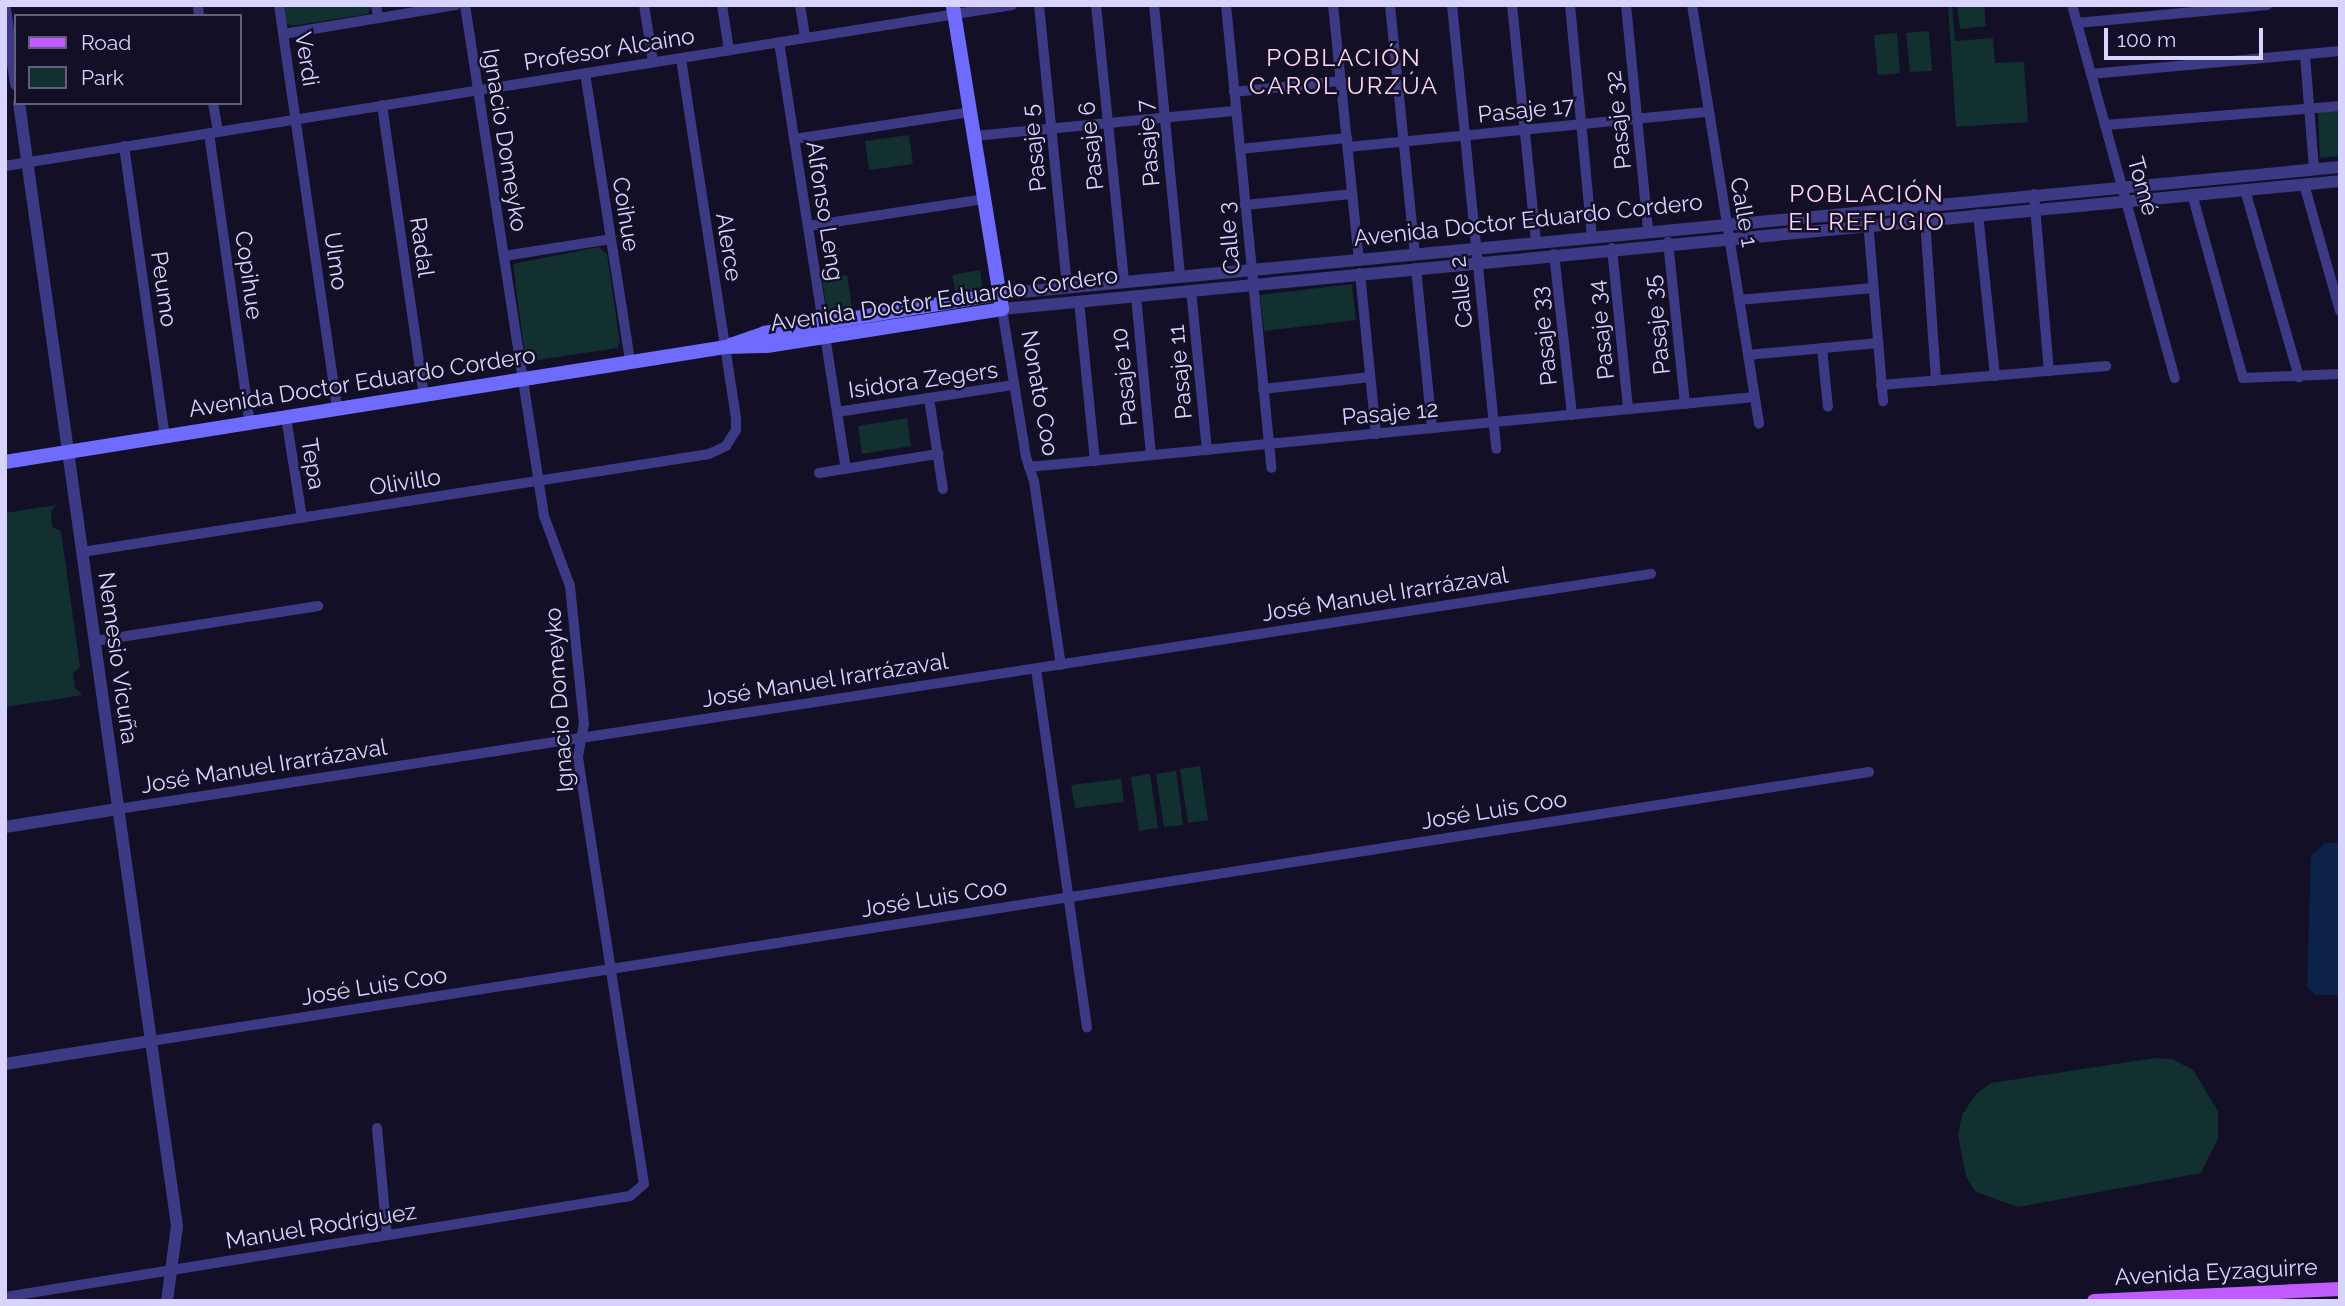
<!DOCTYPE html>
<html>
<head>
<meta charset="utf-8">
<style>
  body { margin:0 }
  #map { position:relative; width:2345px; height:1306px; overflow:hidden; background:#130f26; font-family:Raleway,sans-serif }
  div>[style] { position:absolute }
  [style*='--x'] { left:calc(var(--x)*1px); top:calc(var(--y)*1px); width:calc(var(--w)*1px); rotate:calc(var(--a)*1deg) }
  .green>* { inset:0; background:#12302f }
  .water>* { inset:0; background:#0c2248 }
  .minor>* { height:10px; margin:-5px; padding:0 5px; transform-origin:5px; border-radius:5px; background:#3d3a85 }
  .tertiary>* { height:12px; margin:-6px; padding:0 6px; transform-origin:6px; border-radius:6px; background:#3d3a85 }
  .secondary>* { height:14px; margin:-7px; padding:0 7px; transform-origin:7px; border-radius:7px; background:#6f6bff }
  .primary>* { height:14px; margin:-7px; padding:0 7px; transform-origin:7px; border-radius:7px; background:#c25bff }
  span { translate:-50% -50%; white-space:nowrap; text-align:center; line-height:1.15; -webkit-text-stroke:5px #130f26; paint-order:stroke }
  .street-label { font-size:23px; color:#d9d4ff }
  .neighbourhood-label { font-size:24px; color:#ffd6f0; letter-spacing:2px }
  .frame { position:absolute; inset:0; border:7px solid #d9d4ff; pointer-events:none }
  .legend { position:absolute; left:14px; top:14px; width:228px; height:91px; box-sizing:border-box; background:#130f26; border:2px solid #625e7d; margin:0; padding:9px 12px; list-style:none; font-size:21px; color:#d9d4ff }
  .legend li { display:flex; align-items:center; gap:14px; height:35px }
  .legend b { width:35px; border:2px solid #625e7d }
  .scale { position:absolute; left:2104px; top:28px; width:159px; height:32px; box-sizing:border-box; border:4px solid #d9d4ff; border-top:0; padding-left:9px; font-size:21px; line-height:24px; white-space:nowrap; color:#d9d4ff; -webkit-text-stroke:5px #130f26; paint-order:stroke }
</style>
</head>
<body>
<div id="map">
  <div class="green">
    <i style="clip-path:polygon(282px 5px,370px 5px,370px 8px,368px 14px,291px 26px,285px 23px)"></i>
    <i style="clip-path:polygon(1948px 5px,1952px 5px,1955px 41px,1993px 38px,1995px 63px,2024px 62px,2028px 122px,1956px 127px)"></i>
    <i style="clip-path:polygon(1957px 5px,1984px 5px,1986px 26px,1960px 29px)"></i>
    <i style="clip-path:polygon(1929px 31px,1932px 71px,1910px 72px,1906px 33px)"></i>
    <i style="clip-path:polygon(1897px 33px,1900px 73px,1878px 75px,1874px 35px)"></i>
    <i style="clip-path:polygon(2340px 111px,2340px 156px,2320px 158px,2318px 112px)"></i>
    <i style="clip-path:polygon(909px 135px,913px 164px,869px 170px,865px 141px)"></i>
    <i style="clip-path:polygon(598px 247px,607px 254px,620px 343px,617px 348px,531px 361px,525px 357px,513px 264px)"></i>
    <i style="clip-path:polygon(980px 270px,983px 291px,956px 295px,952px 275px)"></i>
    <i style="clip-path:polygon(847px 275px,853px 313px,828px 317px,822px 279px)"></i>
    <i style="clip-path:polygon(1352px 284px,1356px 320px,1264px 331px,1260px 295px)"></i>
    <i style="clip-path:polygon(907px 418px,911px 446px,862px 454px,858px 426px)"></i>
    <i style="clip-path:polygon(57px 505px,51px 511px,52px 527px,61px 531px,80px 667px,73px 673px,75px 688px,83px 695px,5px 707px,5px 513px)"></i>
    <i style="clip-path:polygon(1200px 766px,1208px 820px,1188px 823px,1180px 769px)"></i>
    <i style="clip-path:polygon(1176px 771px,1183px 825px,1164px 827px,1156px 774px)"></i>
    <i style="clip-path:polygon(1150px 774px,1158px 828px,1139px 831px,1131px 777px)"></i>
    <i style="clip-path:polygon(1121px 779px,1124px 802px,1075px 808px,1071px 785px)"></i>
    <i style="clip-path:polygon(2155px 1058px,2172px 1059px,2193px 1070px,2218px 1111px,2218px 1139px,2201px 1173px,2018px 1207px,1976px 1192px,1966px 1177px,1958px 1135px,1962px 1115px,1976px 1094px,1991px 1083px)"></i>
  </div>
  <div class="water">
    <i style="clip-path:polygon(2325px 843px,2340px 843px,2340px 995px,2315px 995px,2307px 986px,2311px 856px)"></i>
  </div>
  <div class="minor">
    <i style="--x:198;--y:5;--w:11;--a:85"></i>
    <i style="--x:279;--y:5;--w:408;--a:81.8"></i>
    <i style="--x:376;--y:5;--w:13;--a:81"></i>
    <i style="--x:644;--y:5;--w:58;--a:81"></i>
    <i style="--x:722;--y:5;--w:46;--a:81.2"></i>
    <i style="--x:800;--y:5;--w:33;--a:81"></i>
    <i style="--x:1039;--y:5;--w:284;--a:84.3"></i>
    <i style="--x:1096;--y:5;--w:278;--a:84.2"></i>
    <i style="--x:1154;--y:5;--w:273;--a:84.5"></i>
    <i style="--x:1226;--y:5;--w:465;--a:84.4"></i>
    <i style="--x:1333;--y:5;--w:255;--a:84.2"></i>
    <i style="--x:1390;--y:5;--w:250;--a:84.3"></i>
    <i style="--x:1452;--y:5;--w:446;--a:84.3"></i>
    <i style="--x:1512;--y:5;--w:238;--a:84.2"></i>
    <i style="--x:1570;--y:5;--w:232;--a:84.6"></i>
    <i style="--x:1626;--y:5;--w:227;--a:84.4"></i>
    <i style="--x:1692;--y:5;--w:424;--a:80.9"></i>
    <i style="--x:2072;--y:5;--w:387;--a:74.6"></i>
    <i style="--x:2077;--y:23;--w:191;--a:-5.4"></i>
    <i style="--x:283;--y:34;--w:175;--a:-9.5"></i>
    <i style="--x:779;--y:42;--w:432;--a:81.1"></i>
    <i style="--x:2305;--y:55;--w:115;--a:85.5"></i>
    <i style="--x:585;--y:73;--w:292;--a:81.1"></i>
    <i style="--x:2091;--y:74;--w:250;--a:-5.3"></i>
    <i style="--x:1234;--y:92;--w:108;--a:-5.9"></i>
    <i style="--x:213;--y:103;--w:29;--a:80"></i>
    <i style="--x:382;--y:105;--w:293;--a:81.8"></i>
    <i style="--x:2105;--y:125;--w:236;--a:-4.6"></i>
    <i style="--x:209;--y:133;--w:293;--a:82"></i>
    <i style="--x:974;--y:136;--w:263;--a:-5.5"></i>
    <i style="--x:794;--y:139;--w:178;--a:-8.7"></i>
    <i style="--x:124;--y:146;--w:293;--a:82"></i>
    <i style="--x:1348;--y:147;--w:362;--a:-5.6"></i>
    <i style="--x:1240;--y:149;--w:108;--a:-5.9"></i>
    <i style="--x:5;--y:166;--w:1020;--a:-9.08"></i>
    <i style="--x:2304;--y:184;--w:132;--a:74.2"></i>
    <i style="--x:2245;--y:190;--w:195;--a:73.9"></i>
    <i style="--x:2034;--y:194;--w:178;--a:85.2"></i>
    <i style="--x:2192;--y:194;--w:191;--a:74.5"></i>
    <i style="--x:2243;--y:378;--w:97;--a:-2.4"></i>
    <i style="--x:1245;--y:205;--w:108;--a:-5.9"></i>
    <i style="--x:1978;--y:214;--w:163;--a:84"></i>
    <i style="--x:1925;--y:219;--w:162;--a:86.1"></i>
    <i style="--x:1868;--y:221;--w:181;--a:85.2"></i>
    <i style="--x:808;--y:226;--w:178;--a:-8.7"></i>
    <i style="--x:1668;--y:242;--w:163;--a:84"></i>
    <i style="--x:1612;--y:248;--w:162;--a:84.3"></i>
    <i style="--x:1554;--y:254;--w:162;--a:83.6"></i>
    <i style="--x:504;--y:256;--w:108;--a:-9"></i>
    <i style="--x:1416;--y:268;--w:161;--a:84.3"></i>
    <i style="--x:1360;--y:273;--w:162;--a:84.3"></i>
    <i style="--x:1191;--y:290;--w:161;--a:84.3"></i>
    <i style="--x:1136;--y:296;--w:160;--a:84.6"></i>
    <i style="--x:1739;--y:300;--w:135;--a:-5.1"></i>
    <i style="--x:1079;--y:301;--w:161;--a:84.3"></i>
    <i style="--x:1002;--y:309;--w:150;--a:80.8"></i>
    <i style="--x:1026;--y:457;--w:25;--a:72"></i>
    <i style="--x:1034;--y:481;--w:186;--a:81.7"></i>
    <i style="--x:1822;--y:348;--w:59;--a:84.2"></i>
    <i style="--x:1748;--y:355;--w:131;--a:-5.3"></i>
    <i style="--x:1881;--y:385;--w:226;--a:-4.8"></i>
    <i style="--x:1263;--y:389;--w:108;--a:-6.4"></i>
    <i style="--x:929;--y:398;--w:92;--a:81.3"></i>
    <i style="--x:837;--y:412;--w:179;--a:-8.7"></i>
    <i style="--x:286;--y:417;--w:102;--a:81"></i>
    <i style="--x:1029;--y:467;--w:729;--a:-5.51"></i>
    <i style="--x:819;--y:473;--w:121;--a:-9.1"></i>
    <i style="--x:82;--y:552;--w:635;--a:-8.88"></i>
    <i style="--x:709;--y:454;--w:19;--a:-25"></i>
    <i style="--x:726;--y:446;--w:19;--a:-58"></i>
    <i style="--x:736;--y:430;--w:12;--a:-90"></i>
    <i style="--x:736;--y:418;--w:364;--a:-98.7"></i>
    <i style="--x:95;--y:641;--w:226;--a:-8.9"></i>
    <i style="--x:1036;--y:669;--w:362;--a:81.9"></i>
    <i style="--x:118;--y:809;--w:1551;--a:-8.72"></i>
    <i style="--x:151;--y:1041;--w:1739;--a:-8.9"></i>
    <i style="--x:377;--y:1128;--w:107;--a:84.7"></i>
    <i style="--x:5;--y:1297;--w:633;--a:-9.18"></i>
    <i style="--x:630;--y:1196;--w:18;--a:-41"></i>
    <i style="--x:644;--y:1184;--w:432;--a:-98.8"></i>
    <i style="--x:578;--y:757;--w:34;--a:-80"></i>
    <i style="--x:584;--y:724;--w:139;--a:-95.8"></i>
    <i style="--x:570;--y:586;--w:75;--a:-110.4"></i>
    <i style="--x:544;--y:516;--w:517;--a:-98.79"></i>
  </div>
  <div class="tertiary">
    <i style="--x:5;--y:9;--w:76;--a:81.7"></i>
    <i style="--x:19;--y:103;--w:1134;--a:81.99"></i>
    <i style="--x:177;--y:1226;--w:76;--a:97.6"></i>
    <i style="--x:999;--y:294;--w:1347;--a:-5.41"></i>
    <i style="--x:1002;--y:309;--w:1344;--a:-5.46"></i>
    <i style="--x:5;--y:827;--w:114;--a:-9.1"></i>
    <i style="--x:5;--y:1064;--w:148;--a:-9"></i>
  </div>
  <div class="secondary">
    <i style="--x:730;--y:345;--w:36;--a:-19"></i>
    <i style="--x:764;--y:333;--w:238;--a:-9.4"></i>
    <i style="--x:5;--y:462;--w:729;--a:-9.07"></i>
    <i style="--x:725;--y:347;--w:42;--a:-1.4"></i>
    <i style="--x:767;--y:346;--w:238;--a:-8.9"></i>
    <i style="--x:1002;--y:309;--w:308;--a:-99.2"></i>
  </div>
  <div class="primary">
    <i style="--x:2094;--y:1301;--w:246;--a:-2.8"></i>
  </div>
  <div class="street-label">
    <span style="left:609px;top:49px;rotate:-9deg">Profesor Alcaíno</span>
    <span style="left:307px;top:59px;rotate:81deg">Verdi</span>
    <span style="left:1526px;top:110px;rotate:-6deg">Pasaje 17</span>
    <span style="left:1618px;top:120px;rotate:-96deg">Pasaje 32</span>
    <span style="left:505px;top:140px;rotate:81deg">Ignacio Domeyko</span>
    <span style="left:1148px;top:143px;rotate:-95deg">Pasaje 7</span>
    <span style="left:1091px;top:146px;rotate:-96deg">Pasaje 6</span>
    <span style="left:1034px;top:148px;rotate:-96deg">Pasaje 5</span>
    <span style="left:2143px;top:186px;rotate:74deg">Tomé</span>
    <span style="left:825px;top:211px;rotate:81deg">Alfonso Leng</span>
    <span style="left:1744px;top:212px;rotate:80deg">Calle 1</span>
    <span style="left:626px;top:214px;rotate:81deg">Coihue</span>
    <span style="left:1528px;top:220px;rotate:-6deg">Avenida Doctor Eduardo Cordero</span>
    <span style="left:1229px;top:238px;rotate:-95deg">Calle 3</span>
    <span style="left:422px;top:247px;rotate:82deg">Radal</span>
    <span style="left:729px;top:247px;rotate:81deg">Alerce</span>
    <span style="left:336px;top:261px;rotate:82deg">Ulmo</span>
    <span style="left:249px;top:275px;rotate:82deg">Copihue</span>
    <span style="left:164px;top:289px;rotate:82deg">Peumo</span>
    <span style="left:1461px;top:292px;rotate:-96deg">Calle 2</span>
    <span style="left:944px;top:299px;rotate:-8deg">Avenida Doctor Eduardo Cordero</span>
    <span style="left:1657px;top:325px;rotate:-96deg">Pasaje 35</span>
    <span style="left:1601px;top:330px;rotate:-96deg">Pasaje 34</span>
    <span style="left:1544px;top:336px;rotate:-96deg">Pasaje 33</span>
    <span style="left:1180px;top:372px;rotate:-95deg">Pasaje 11</span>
    <span style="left:1124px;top:377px;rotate:-96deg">Pasaje 10</span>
    <span style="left:923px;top:380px;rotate:-8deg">Isidora Zegers</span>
    <span style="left:362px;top:382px;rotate:-9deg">Avenida Doctor Eduardo Cordero</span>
    <span style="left:1040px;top:393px;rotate:80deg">Nonato Coo</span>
    <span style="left:1390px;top:413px;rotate:-5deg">Pasaje 12</span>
    <span style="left:313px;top:464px;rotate:81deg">Tepa</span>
    <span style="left:405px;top:482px;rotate:-9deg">Olivillo</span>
    <span style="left:1385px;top:594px;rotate:-9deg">José Manuel Irarrázaval</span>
    <span style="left:118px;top:658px;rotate:82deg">Nemesio Vicuña</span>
    <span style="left:825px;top:680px;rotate:-9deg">José Manuel Irarrázaval</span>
    <span style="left:559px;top:700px;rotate:-94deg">Ignacio Domeyko</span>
    <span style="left:264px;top:766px;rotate:-9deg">José Manuel Irarrázaval</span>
    <span style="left:1494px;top:810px;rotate:-9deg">José Luis Coo</span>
    <span style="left:934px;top:898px;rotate:-9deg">José Luis Coo</span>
    <span style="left:374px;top:986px;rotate:-9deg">José Luis Coo</span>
    <span style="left:321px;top:1226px;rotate:-9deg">Manuel Rodríguez</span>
    <span style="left:2216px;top:1272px;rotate:-3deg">Avenida Eyzaguirre</span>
  </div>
  <div class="neighbourhood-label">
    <span style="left:1344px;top:72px">POBLACIÓN<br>CAROL URZÚA</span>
    <span style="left:1867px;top:208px">POBLACIÓN<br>EL REFUGIO</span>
  </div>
  <div class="frame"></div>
  <ul class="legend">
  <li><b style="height:9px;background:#c25bff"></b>Road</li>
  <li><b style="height:19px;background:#12302f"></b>Park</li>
  </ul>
  <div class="scale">100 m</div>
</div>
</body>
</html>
